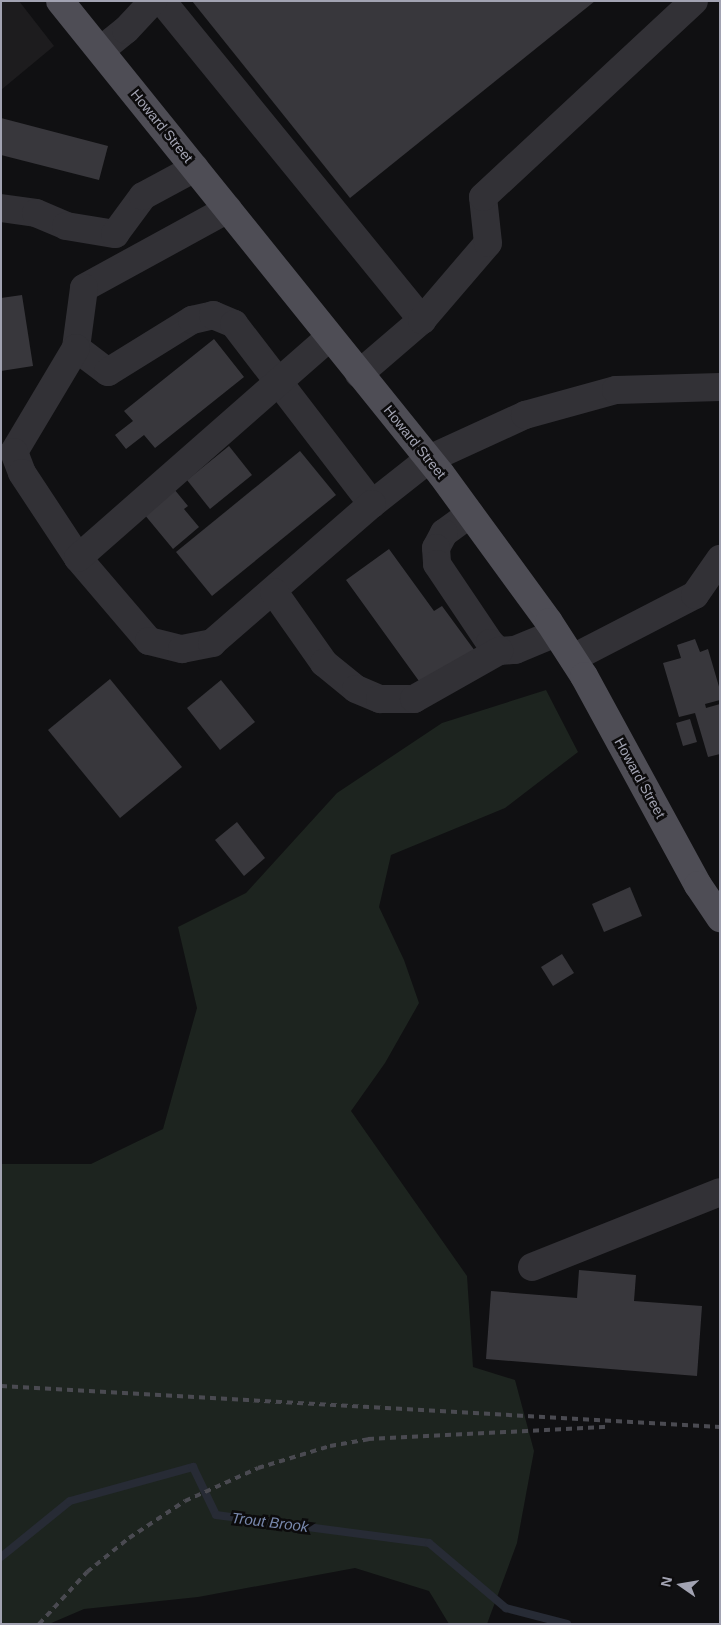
<!DOCTYPE html>
<html>
<head>
<meta charset="utf-8">
<style>
  body { margin:0 }
  #map { position:relative; width:721px; height:1625px; overflow:hidden; background:#101012; font-family:Arial,sans-serif }
  div>[style] { position:absolute }
  [style*='--x'] { left:calc(var(--x)*1px); top:calc(var(--y)*1px); width:calc(var(--w)*1px); rotate:calc(var(--a)*1deg) }
  .built>* { inset:0; background:#1d1c1e }
  .green>* { inset:0; background:#1d241f }
  .stream>* { height:8px; margin:-4px; padding:0 4px; transform-origin:4px; border-radius:4px; background:#272b35 }
  .building>* { inset:0; background:#38373c }
  .minor>* { height:28px; margin:-14px; padding:0 14px; transform-origin:14px; border-radius:14px; background:#323136 }
  .major>* { height:28px; margin:-14px; padding:0 14px; transform-origin:14px; border-radius:14px; background:#4e4d55 }
  .rail>* { height:4px; margin-top:-2px; transform-origin:0; background:repeating-linear-gradient(90deg,#4a4a51 0 6px,transparent 0 11px) }
  span { translate:-50% -50%; white-space:nowrap; text-align:center; line-height:1.15; -webkit-text-stroke:5px #0c0b0c; paint-order:stroke }
  .street-label { font-size:14px; color:#a2a3b2 }
  .water-label { font-size:15px; color:#7888ad; font-style:italic }
  .frame { position:absolute; inset:0; border:2px solid #a2a3b2; pointer-events:none }
  .north { position:absolute; left:656px; top:1560px; width:50px; height:50px; -webkit-text-stroke:4px #0c0b0c; paint-order:stroke; rotate:283deg; font-size:14px; font-weight:700; line-height:20px; text-align:center; color:#a2a3b2 }
  .north::after { content:''; display:block; margin:auto; width:18px; height:22px; background:#a2a3b2; clip-path:polygon(50% 0,100% 100%,50% 72%,0 100%) }
</style>
</head>
<body>
<div id="map">
  <div class="built">
    <i style="clip-path:polygon(1px 1px,19px 1px,54px 46px,1px 90px)"></i>
  </div>
  <div class="green">
    <i style="clip-path:polygon(546px 690px,578px 752px,505px 808px,391px 855px,379px 907px,404px 960px,419px 1003px,385px 1063px,351px 1111px,467px 1276px,473px 1367px,515px 1380px,534px 1451px,517px 1543px,487px 1624px,449px 1624px,429px 1591px,355px 1568px,198px 1597px,84px 1609px,49px 1624px,1px 1624px,1px 1164px,91px 1164px,163px 1129px,197px 1008px,178px 927px,246px 893px,337px 793px,442px 723px)"></i>
  </div>
  <div class="stream">
    <i style="--x:1;--y:1557;--w:89;--a:-39.1"></i>
    <i style="--x:70;--y:1501;--w:128;--a:-15.5"></i>
    <i style="--x:193;--y:1467;--w:53;--a:64.4"></i>
    <i style="--x:216;--y:1515;--w:215;--a:7.5"></i>
    <i style="--x:429;--y:1543;--w:101;--a:40.2"></i>
    <i style="--x:506;--y:1608;--w:63;--a:14.7"></i>
  </div>
  <div class="building">
    <i style="clip-path:polygon(192px 1px,595px 1px,350px 198px)"></i>
    <i style="clip-path:polygon(1px 118px,108px 146px,99px 180px,1px 155px)"></i>
    <i style="clip-path:polygon(22px 295px,33px 366px,1px 371px,1px 298px)"></i>
    <i style="clip-path:polygon(214px 339px,244px 377px,155px 448px,144px 435px,126px 449px,115px 435px,133px 421px,124px 411px)"></i>
    <i style="clip-path:polygon(229px 446px,252px 475px,210px 509px,187px 480px)"></i>
    <i style="clip-path:polygon(300px 451px,336px 495px,212px 596px,176px 552px)"></i>
    <i style="clip-path:polygon(174px 489px,188px 506px,184px 509px,199px 527px,173px 549px,144px 514px)"></i>
    <i style="clip-path:polygon(389px 549px,434px 611px,442px 606px,475px 651px,424px 688px,346px 580px)"></i>
    <i style="clip-path:polygon(695px 639px,700px 652px,708px 649px,720px 690px,720px 700px,705px 704px,706px 708px,720px 704px,720px 754px,708px 757px,695px 713px,679px 717px,663px 663px,681px 658px,677px 645px)"></i>
    <i style="clip-path:polygon(110px 679px,182px 767px,120px 818px,48px 730px)"></i>
    <i style="clip-path:polygon(221px 680px,255px 722px,220px 750px,187px 708px)"></i>
    <i style="clip-path:polygon(690px 719px,697px 742px,683px 746px,676px 723px)"></i>
    <i style="clip-path:polygon(237px 822px,265px 858px,244px 876px,215px 840px)"></i>
    <i style="clip-path:polygon(630px 887px,642px 916px,604px 932px,592px 904px)"></i>
    <i style="clip-path:polygon(562px 954px,574px 973px,553px 986px,541px 967px)"></i>
    <i style="clip-path:polygon(579px 1270px,636px 1275px,634px 1301px,702px 1306px,697px 1376px,486px 1359px,491px 1291px,577px 1298px)"></i>
  </div>
  <div class="minor">
    <i style="--x:162;--y:1;--w:412;--a:50.8"></i>
    <i style="--x:101;--y:50;--w:32;--a:-39"></i>
    <i style="--x:126;--y:30;--w:40;--a:-47"></i>
    <i style="--x:1;--y:208;--w:35;--a:8"></i>
    <i style="--x:36;--y:213;--w:33;--a:23"></i>
    <i style="--x:66;--y:226;--w:50;--a:9.3"></i>
    <i style="--x:115;--y:234;--w:47;--a:-53.6"></i>
    <i style="--x:143;--y:196;--w:59;--a:-28.3"></i>
    <i style="--x:228;--y:209;--w:164;--a:151.3"></i>
    <i style="--x:84;--y:288;--w:61;--a:97.6"></i>
    <i style="--x:76;--y:348;--w:40;--a:37"></i>
    <i style="--x:108;--y:372;--w:99;--a:-31.8"></i>
    <i style="--x:192;--y:320;--w:22;--a:-13"></i>
    <i style="--x:213;--y:315;--w:23;--a:23"></i>
    <i style="--x:234;--y:324;--w:227;--a:52.5"></i>
    <i style="--x:372;--y:504;--w:73;--a:-38.3"></i>
    <i style="--x:429;--y:459;--w:106;--a:-24.6"></i>
    <i style="--x:525;--y:415;--w:94;--a:-15.4"></i>
    <i style="--x:616;--y:390;--w:104;--a:-1.7"></i>
    <i style="--x:76;--y:348;--w:121;--a:120.8"></i>
    <i style="--x:14;--y:452;--w:22;--a:69"></i>
    <i style="--x:22;--y:473;--w:102;--a:56.6"></i>
    <i style="--x:78;--y:558;--w:109;--a:49.5"></i>
    <i style="--x:149;--y:641;--w:34;--a:14"></i>
    <i style="--x:182;--y:649;--w:31;--a:-11"></i>
    <i style="--x:212;--y:643;--w:212;--a:-41"></i>
    <i style="--x:359;--y:374;--w:83;--a:-40.6"></i>
    <i style="--x:422;--y:320;--w:101;--a:-49.4"></i>
    <i style="--x:488;--y:243;--w:46;--a:-96.2"></i>
    <i style="--x:483;--y:197;--w:288;--a:-42.9"></i>
    <i style="--x:470;--y:514;--w:32;--a:144"></i>
    <i style="--x:444;--y:533;--w:17;--a:118"></i>
    <i style="--x:436;--y:548;--w:16;--a:86"></i>
    <i style="--x:437;--y:564;--w:95;--a:56.1"></i>
    <i style="--x:490;--y:643;--w:12;--a:42"></i>
    <i style="--x:499;--y:651;--w:16;--a:-4"></i>
    <i style="--x:515;--y:650;--w:44;--a:-22.5"></i>
    <i style="--x:78;--y:558;--w:335;--a:-41.3"></i>
    <i style="--x:274;--y:592;--w:87;--a:54.8"></i>
    <i style="--x:324;--y:663;--w:41;--a:39.1"></i>
    <i style="--x:356;--y:689;--w:26;--a:23"></i>
    <i style="--x:380;--y:699;--w:34;--a:0"></i>
    <i style="--x:414;--y:699;--w:98;--a:-29.5"></i>
    <i style="--x:573;--y:658;--w:137;--a:-27.3"></i>
    <i style="--x:695;--y:595;--w:44;--a:-55.2"></i>
    <i style="--x:532;--y:1267;--w:202;--a:-21.7"></i>
  </div>
  <div class="major">
    <i style="--x:60;--y:1;--w:607;--a:51.15"></i>
    <i style="--x:441;--y:474;--w:183;--a:53.9"></i>
    <i style="--x:549;--y:622;--w:64;--a:57.1"></i>
    <i style="--x:584;--y:676;--w:238;--a:61.4"></i>
    <i style="--x:698;--y:885;--w:40;--a:56"></i>
  </div>
  <div class="rail">
    <i style="--x:1;--y:1386;--w:720;--a:3.26"></i>
    <i style="--x:39;--y:1624;--w:71;--a:-47.3"></i>
    <i style="--x:87;--y:1572;--w:54;--a:-39"></i>
    <i style="--x:129;--y:1538;--w:67;--a:-33.5"></i>
    <i style="--x:185;--y:1501;--w:80;--a:-24.3"></i>
    <i style="--x:258;--y:1468;--w:75;--a:-17"></i>
    <i style="--x:330;--y:1446;--w:39;--a:-10"></i>
    <i style="--x:368;--y:1439;--w:240;--a:-2.9"></i>
  </div>
  <div class="street-label">
    <span style="left:162px;top:126px;rotate:51deg">Howard Street</span>
    <span style="left:415px;top:442px;rotate:51deg">Howard Street</span>
    <span style="left:640px;top:778px;rotate:61deg">Howard Street</span>
  </div>
  <div class="water-label">
    <span style="left:270px;top:1522px;rotate:7deg">Trout Brook</span>
  </div>
  <div class="frame"></div>
  <div class="north">N</div>
</div>
</body>
</html>
